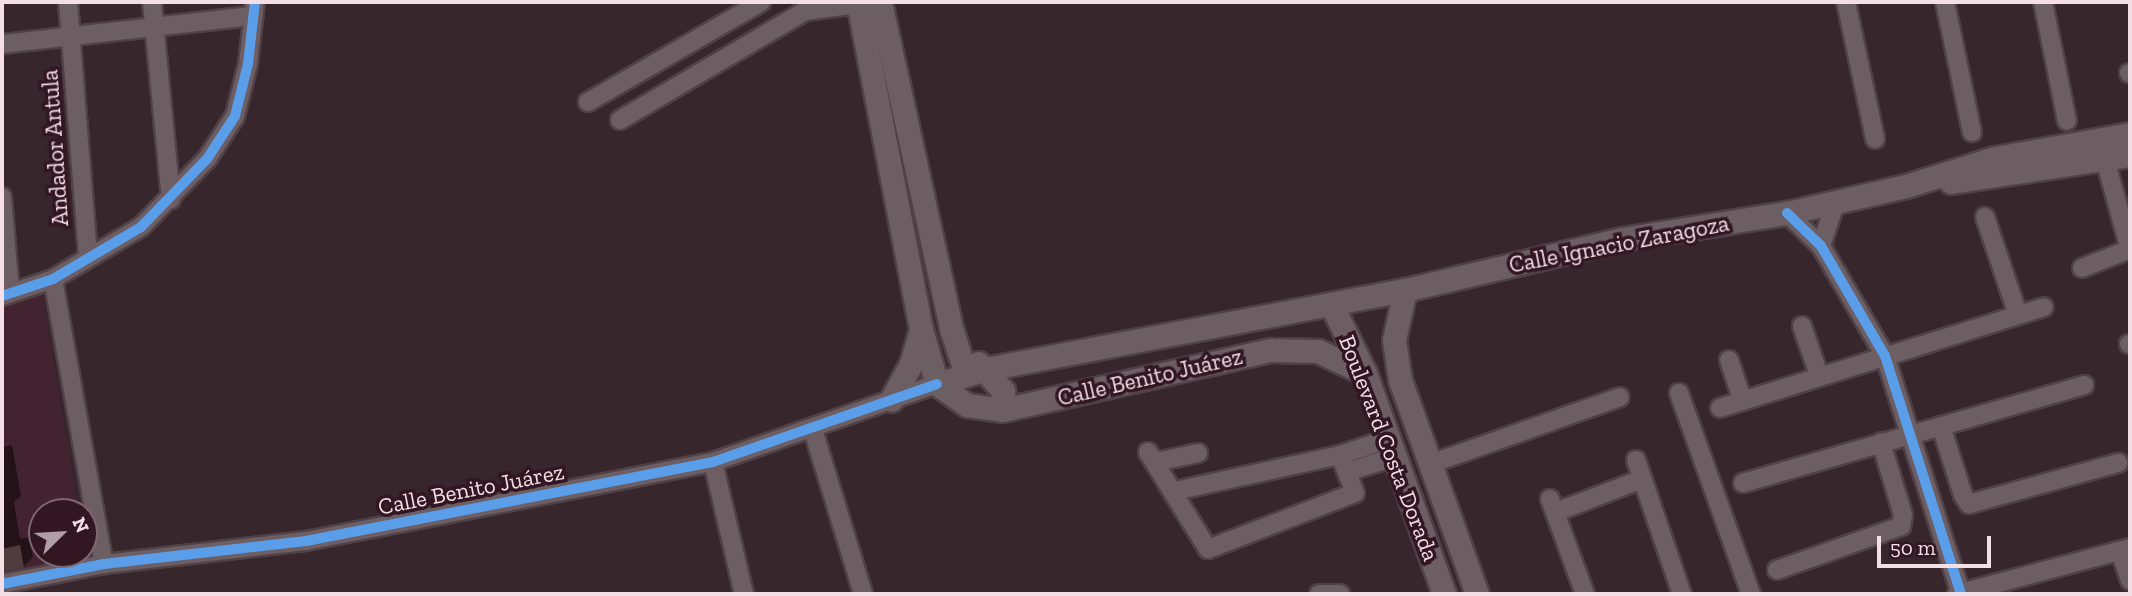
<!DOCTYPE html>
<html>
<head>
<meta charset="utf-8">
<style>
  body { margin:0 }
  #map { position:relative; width:2132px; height:596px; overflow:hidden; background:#37262c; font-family:"Zilla Slab",serif }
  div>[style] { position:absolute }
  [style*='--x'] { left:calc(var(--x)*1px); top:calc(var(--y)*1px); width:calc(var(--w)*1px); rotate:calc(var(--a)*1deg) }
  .built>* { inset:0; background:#442330 }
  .shadow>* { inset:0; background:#0007 }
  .building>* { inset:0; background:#503b3e }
  .roads { filter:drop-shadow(2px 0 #504147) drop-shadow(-2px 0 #504147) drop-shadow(0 2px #504147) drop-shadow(0 -2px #504147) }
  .minor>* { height:18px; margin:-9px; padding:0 9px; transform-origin:9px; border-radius:9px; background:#6c5e63 }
  .secondary>* { height:23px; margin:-11.5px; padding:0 11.5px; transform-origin:11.5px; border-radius:11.5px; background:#6c5e63 }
  .cycleway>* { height:10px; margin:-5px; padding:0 5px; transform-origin:5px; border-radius:5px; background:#5a9eea }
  span { translate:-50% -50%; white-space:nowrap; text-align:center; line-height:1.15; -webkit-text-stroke:7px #321722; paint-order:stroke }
  .street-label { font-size:23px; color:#f3dfe5 }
  .frame { position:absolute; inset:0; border:4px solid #f3dfe5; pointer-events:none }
  .north { position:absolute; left:28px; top:498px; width:70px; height:70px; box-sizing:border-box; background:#321722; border:2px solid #7f6770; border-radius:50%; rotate:66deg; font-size:19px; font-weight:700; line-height:28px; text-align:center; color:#f3dfe5 }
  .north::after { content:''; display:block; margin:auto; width:24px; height:32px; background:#b19ea4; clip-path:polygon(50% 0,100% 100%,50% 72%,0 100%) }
  .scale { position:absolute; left:1877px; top:536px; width:114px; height:32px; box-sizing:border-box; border:4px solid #f3dfe5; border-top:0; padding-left:9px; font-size:21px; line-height:24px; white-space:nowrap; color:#f3dfe5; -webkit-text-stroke:5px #321722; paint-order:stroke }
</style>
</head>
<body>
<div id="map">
  <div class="built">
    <i style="clip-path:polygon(42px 295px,78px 512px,42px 512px,42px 554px,84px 554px,84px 548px,86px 562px,2px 579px,2px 308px)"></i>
  </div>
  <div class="shadow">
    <i style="clip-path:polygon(12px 445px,21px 496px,14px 502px,20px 539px,29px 537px,33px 557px,23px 567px,2px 571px,2px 447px)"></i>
  </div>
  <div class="building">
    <i style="clip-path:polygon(20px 545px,24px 568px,2px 572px,2px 549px)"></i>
  </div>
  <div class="roads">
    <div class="minor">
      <i style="--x:68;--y:2;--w:254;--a:85.5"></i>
      <i style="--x:152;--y:2;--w:198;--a:84.5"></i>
      <i style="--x:1846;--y:2;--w:140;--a:78"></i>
      <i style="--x:1945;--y:2;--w:133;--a:78.3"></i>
      <i style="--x:2043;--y:2;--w:121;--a:78.6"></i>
      <i style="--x:2;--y:44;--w:253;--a:-6.4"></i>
      <i style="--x:2129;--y:73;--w:1;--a:0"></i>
      <i style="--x:588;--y:102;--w:200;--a:-30"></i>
      <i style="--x:620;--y:120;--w:215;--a:-30.5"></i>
      <i style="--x:805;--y:11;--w:53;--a:-7.5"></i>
      <i style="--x:2105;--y:159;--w:94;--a:74.6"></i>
      <i style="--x:2;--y:197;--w:96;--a:85.2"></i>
      <i style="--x:1787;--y:213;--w:47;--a:44.1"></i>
      <i style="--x:1821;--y:246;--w:127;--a:59.8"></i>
      <i style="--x:1885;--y:356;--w:250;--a:72.3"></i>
      <i style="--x:1985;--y:217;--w:103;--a:71.4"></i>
      <i style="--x:1821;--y:246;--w:47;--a:-71.6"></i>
      <i style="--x:2082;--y:268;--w:52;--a:-21.6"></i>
      <i style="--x:53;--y:279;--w:290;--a:79.9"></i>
      <i style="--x:2;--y:296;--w:54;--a:-18.4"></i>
      <i style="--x:53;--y:279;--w:102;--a:-30.6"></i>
      <i style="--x:141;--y:227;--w:95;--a:-45.9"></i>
      <i style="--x:207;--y:159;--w:51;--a:-56.9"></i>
      <i style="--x:235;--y:116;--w:54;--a:-76"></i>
      <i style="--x:248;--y:64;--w:62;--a:-83.6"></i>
      <i style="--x:1802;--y:326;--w:52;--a:70.9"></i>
      <i style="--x:2129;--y:344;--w:1;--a:0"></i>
      <i style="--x:1729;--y:360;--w:41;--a:71.6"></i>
      <i style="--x:1679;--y:393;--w:214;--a:70.3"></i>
      <i style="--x:1720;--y:408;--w:339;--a:-17.3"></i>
      <i style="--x:1941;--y:426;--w:72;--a:72.3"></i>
      <i style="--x:1963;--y:495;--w:11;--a:56"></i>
      <i style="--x:1969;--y:504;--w:155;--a:-15.4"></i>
      <i style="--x:813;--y:430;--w:171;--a:73"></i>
      <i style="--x:1148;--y:452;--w:114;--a:58.3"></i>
      <i style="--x:1208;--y:549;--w:157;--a:-20.9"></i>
      <i style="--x:1355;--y:493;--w:41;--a:-111.5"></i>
      <i style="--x:1636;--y:460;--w:142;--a:71.1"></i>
      <i style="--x:713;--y:462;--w:136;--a:76.8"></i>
      <i style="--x:1156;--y:462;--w:43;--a:-12.1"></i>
      <i style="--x:1430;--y:464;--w:201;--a:-19.4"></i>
      <i style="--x:1347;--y:472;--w:49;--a:-17.7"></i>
      <i style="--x:1743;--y:483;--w:355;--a:-16"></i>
      <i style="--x:1175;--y:491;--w:169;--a:-12.3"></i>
      <i style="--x:1340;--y:455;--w:51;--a:-18.4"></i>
      <i style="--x:1550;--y:499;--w:101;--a:69.8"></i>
      <i style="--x:1556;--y:512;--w:92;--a:-21"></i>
      <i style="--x:2120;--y:551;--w:31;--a:71"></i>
      <i style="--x:1777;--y:570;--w:132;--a:-19.5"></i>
      <i style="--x:1901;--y:526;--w:11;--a:-80"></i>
      <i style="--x:1903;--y:515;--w:76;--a:-106.8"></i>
      <i style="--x:2;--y:584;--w:104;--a:-11.1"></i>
      <i style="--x:104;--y:564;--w:203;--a:-6.5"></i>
      <i style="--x:306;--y:541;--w:415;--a:-11"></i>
      <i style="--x:713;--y:462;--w:237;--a:-19.2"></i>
      <i style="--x:1319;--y:594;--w:21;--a:0"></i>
      <i style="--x:1957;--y:594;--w:179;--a:-14.9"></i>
    </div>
    <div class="secondary">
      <i style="--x:858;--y:2;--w:333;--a:79.1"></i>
      <i style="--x:921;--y:329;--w:57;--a:73.8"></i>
      <i style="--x:880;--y:2;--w:337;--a:77.7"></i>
      <i style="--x:952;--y:331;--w:46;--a:72.3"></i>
      <i style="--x:1951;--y:182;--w:181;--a:-8.6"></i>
      <i style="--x:1405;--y:290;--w:51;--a:102.4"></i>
      <i style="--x:1394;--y:340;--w:40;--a:81.5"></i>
      <i style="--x:1400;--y:380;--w:227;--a:70.2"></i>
      <i style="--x:1331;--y:304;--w:77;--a:63.8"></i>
      <i style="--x:1365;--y:373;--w:235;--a:70.3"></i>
      <i style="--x:978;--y:363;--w:38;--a:48"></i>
      <i style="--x:1003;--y:391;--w:19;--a:93"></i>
      <i style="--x:937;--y:384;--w:51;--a:-17"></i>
      <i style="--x:986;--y:369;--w:426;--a:-10.7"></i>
      <i style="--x:1405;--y:290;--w:223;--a:-13.2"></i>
      <i style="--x:1622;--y:239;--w:167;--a:-9"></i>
      <i style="--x:1787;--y:213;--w:122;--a:-12.8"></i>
      <i style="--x:1906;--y:186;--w:93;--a:-17.5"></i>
      <i style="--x:1995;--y:158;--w:137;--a:-10.1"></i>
      <i style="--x:937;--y:384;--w:37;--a:35"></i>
      <i style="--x:967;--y:405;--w:35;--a:8"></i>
      <i style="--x:1002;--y:410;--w:276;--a:-12.6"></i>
      <i style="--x:1271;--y:350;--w:47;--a:1.2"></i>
      <i style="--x:1318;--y:351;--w:52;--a:25.1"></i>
      <i style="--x:891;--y:400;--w:41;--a:-60.9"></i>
      <i style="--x:911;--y:364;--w:36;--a:-74"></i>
    </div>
  </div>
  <div class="cycleway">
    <i style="--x:1787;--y:213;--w:47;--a:44.1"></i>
    <i style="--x:1821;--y:246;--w:127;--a:59.8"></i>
    <i style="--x:1885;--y:356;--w:250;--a:72.3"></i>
    <i style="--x:2;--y:296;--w:54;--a:-18.4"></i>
    <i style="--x:53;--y:279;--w:102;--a:-30.6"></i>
    <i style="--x:141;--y:227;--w:95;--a:-45.9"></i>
    <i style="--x:207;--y:159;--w:51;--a:-56.9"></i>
    <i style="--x:235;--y:116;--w:54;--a:-76"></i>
    <i style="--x:248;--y:64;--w:62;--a:-83.6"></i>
    <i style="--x:2;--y:584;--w:104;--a:-11.1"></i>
    <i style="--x:104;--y:564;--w:203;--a:-6.5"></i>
    <i style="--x:306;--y:541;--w:415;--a:-11"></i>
    <i style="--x:713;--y:462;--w:237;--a:-19.2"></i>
  </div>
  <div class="street-label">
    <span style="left:55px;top:148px;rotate:-94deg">Andador Antula</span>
    <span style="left:1619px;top:244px;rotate:-11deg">Calle Ignacio Zaragoza</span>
    <span style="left:1150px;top:377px;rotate:-13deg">Calle Benito Juárez</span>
    <span style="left:1389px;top:448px;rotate:69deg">Boulevard Costa Dorada</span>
    <span style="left:471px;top:489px;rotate:-11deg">Calle Benito Juárez</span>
  </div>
  <div class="frame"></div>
  <div class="north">N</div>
  <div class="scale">50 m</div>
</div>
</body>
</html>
